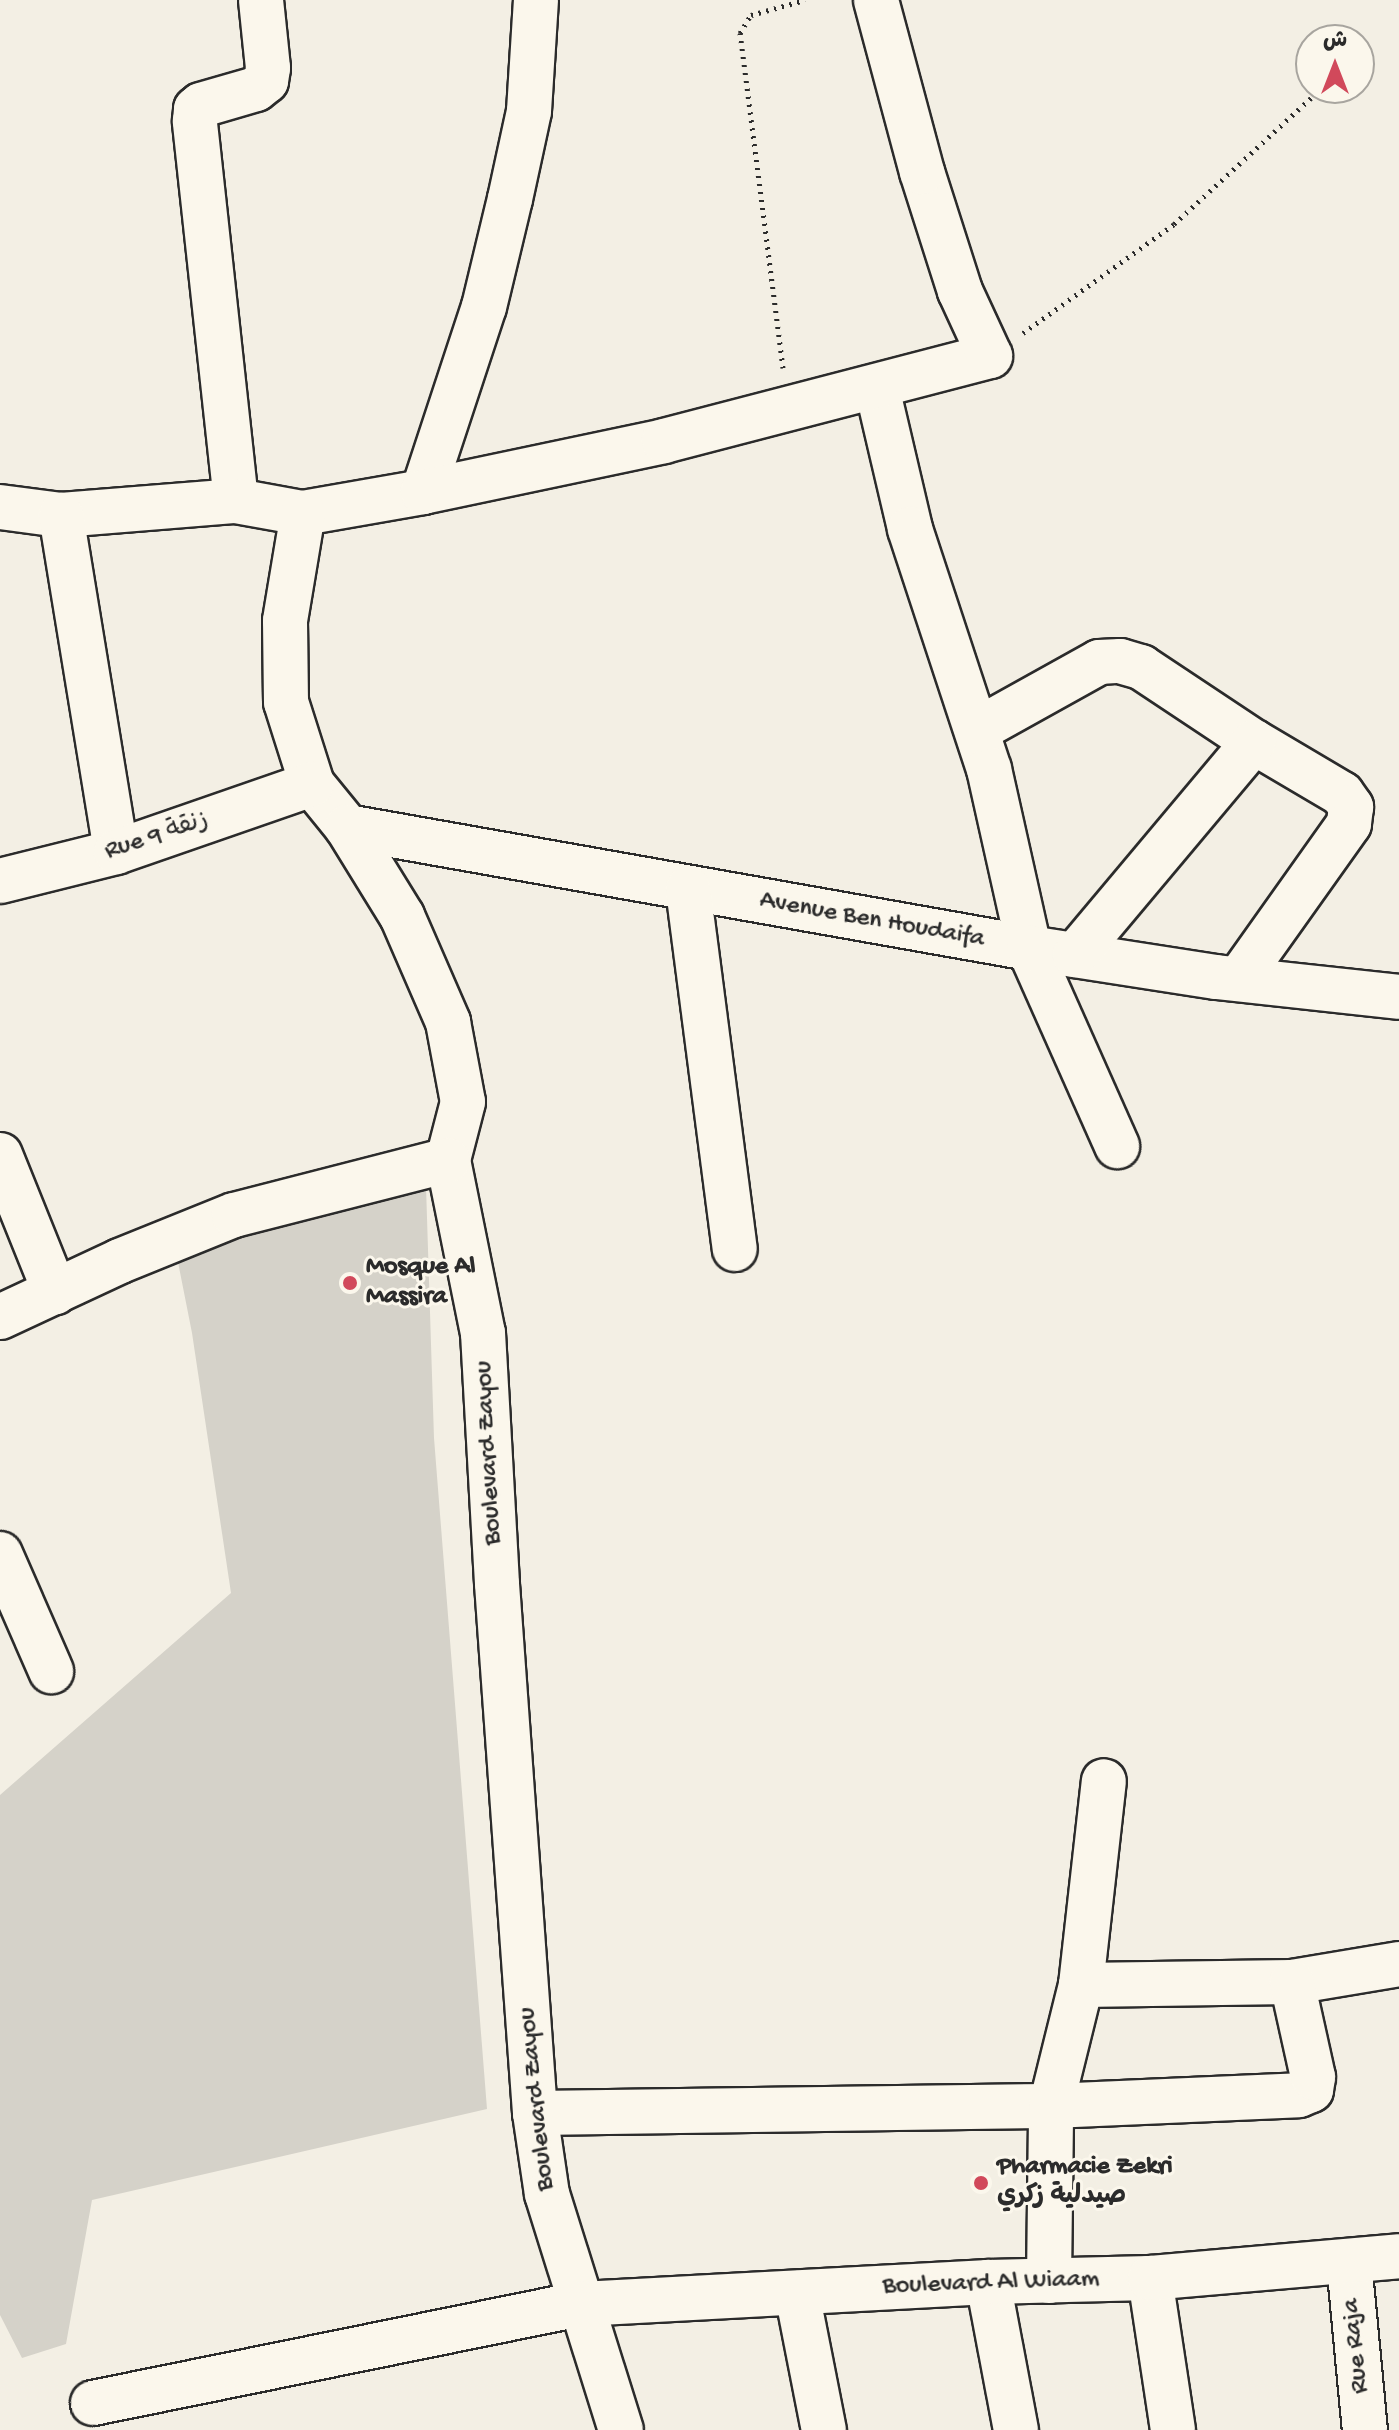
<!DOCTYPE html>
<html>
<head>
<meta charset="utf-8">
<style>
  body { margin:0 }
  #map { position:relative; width:1399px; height:2430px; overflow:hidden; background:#f3efe4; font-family:"Gochi Hand","Playpen Sans Arabic",sans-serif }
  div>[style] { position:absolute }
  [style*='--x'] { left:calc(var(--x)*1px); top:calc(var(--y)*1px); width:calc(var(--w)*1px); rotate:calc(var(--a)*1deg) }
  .green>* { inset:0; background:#d5d2c9 }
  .path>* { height:5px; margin-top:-2.5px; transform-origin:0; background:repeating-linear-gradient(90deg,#2b2b2b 0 2px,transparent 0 8px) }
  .roads { filter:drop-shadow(2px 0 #2b2b2b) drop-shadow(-2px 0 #2b2b2b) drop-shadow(0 2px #2b2b2b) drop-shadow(0 -2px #2b2b2b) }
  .minor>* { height:44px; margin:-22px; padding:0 22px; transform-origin:22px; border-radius:22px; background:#fbf7ec }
  .dots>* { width:22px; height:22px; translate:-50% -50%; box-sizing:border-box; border:4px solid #fbf7ec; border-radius:50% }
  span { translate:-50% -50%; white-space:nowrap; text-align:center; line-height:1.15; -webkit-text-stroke:6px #fbf7ec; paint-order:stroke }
  .street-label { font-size:26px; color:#2b2b2b }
  .poi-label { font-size:26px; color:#2b2b2b; font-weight:700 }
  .left { translate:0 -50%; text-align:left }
  .north { position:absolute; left:1295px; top:24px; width:80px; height:80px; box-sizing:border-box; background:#fbf7ec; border:2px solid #a8a59f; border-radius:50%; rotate:0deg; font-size:22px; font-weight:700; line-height:32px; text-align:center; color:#2b2b2b }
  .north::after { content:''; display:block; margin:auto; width:28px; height:36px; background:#d1495b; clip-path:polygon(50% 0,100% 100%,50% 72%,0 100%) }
</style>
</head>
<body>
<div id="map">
  <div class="green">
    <i style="clip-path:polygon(426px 1186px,434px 1438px,487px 2109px,92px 2200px,66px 2344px,22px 2358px,0 2315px,0 1795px,231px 1593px,192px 1333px,176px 1252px)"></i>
  </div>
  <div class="path">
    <i style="--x:1023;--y:333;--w:186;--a:-35.8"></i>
    <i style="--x:1174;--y:224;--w:201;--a:-42.6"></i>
    <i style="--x:783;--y:368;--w:338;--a:-97.3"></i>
    <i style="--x:740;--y:33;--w:21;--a:-59"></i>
    <i style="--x:751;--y:15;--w:56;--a:-15.5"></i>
  </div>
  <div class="roads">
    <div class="minor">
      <i style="--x:877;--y:388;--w:145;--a:76.8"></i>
      <i style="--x:910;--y:529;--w:253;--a:71.8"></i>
      <i style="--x:989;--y:769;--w:183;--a:77.4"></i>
      <i style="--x:1029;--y:948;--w:217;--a:66"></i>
      <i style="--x:423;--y:492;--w:195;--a:-71.8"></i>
      <i style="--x:484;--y:307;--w:111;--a:-76.5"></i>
      <i style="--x:510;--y:199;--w:90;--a:-77.8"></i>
      <i style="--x:529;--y:111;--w:111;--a:-86.4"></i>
      <i style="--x:236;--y:501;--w:382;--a:-96.2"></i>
      <i style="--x:195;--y:121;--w:12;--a:-85"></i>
      <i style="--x:196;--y:109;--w:6;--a:-39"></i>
      <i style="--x:201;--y:105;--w:57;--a:-16.2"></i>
      <i style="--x:256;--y:89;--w:13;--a:-39"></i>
      <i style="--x:266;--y:81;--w:13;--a:-81"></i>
      <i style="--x:268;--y:68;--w:68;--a:-95.9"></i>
      <i style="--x:0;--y:507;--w:62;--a:7.5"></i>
      <i style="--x:61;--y:515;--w:176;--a:-4.6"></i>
      <i style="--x:236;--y:501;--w:68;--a:10.2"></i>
      <i style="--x:303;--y:513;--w:122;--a:-9.9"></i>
      <i style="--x:423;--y:492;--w:246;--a:-11.9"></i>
      <i style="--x:664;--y:441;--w:337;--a:-14.6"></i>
      <i style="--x:990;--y:356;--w:72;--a:-114.8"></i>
      <i style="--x:960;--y:291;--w:125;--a:-107.7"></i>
      <i style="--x:922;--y:172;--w:178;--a:-105"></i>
      <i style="--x:303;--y:513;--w:109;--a:99.5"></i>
      <i style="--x:285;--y:621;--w:81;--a:89.3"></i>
      <i style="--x:286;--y:702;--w:86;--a:72.4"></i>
      <i style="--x:312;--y:784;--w:55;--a:50.9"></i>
      <i style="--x:347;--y:827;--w:105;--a:58.3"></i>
      <i style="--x:402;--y:916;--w:116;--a:66.5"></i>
      <i style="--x:448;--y:1022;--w:81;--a:79.4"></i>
      <i style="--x:463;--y:1102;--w:60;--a:104.5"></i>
      <i style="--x:448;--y:1160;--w:177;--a:78.6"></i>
      <i style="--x:483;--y:1333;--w:251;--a:86.8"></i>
      <i style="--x:497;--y:1584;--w:530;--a:85.89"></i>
      <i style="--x:535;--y:2113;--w:82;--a:81.6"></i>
      <i style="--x:547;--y:2194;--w:247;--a:72.6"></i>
      <i style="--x:61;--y:515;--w:341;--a:80.7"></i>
      <i style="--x:977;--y:730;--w:140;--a:-29.1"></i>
      <i style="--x:1099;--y:662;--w:21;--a:-3"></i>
      <i style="--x:1120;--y:661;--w:22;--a:16"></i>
      <i style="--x:1141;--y:667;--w:136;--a:33.6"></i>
      <i style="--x:1254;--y:742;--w:102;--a:30.6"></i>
      <i style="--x:1342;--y:794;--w:16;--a:55"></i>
      <i style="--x:1351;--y:807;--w:17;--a:97"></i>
      <i style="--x:1349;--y:824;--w:190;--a:125.4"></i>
      <i style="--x:347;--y:827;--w:693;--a:10.06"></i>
      <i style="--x:1029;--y:948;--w:189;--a:8.8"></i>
      <i style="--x:1216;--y:977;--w:184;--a:6.2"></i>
      <i style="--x:0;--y:881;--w:120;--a:-14"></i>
      <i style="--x:116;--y:852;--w:207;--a:-19.1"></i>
      <i style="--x:688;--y:889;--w:363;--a:82.6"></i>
      <i style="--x:1075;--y:955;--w:278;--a:-50"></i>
      <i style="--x:0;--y:1155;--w:148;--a:68.1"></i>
      <i style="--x:0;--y:1317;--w:132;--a:-25"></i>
      <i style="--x:120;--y:1261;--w:123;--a:-22"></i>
      <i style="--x:234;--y:1215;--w:221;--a:-14.4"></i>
      <i style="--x:0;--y:1554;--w:128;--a:66.4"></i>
      <i style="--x:1081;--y:1985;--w:211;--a:-0.8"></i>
      <i style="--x:1292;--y:1982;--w:109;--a:-9.5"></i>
      <i style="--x:535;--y:2113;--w:516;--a:-0.78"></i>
      <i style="--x:1051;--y:2106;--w:248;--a:-2.5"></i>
      <i style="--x:1299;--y:2095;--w:13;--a:-23"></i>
      <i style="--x:1311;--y:2090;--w:13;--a:-81"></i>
      <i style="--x:1313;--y:2077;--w:97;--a:-102.5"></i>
      <i style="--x:1349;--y:2262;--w:169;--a:84.6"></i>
      <i style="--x:1150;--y:2278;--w:154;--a:81.4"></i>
      <i style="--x:1049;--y:2281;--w:175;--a:-89.3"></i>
      <i style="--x:1051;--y:2106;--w:125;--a:-76.1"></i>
      <i style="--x:1081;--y:1985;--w:205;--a:-83.6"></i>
      <i style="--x:988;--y:2282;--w:151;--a:79.3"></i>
      <i style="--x:797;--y:2293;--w:140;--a:78.9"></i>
      <i style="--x:93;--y:2403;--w:498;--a:-11.5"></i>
      <i style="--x:581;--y:2304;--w:408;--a:-3.1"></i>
      <i style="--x:988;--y:2282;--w:162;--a:-1.4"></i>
      <i style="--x:1150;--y:2278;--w:250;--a:-5"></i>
    </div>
  </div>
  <div class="dots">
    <i style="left:350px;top:1283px;background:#d1495b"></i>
    <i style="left:981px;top:2183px;background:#d1495b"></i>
  </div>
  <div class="street-label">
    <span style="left:157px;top:837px;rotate:-18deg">Rue 9 زنقة</span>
    <span style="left:872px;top:921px;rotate:10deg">Avenue Ben Houdaifa</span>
    <span style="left:490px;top:1453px;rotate:-93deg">Boulevard Zayou</span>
    <span style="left:538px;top:2099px;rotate:-96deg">Boulevard Zayou</span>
    <span style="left:991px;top:2284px;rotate:-2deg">Boulevard Al Wiaam</span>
    <span style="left:1357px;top:2346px;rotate:-96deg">Rue Raja</span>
  </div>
  <div class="poi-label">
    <span class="left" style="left:366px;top:1283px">Mosque Al<br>Massira</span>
    <span class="left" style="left:997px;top:2183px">Pharmacie Zekri<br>صيدلية زكري</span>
  </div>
  <div class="north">ش</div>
</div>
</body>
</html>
